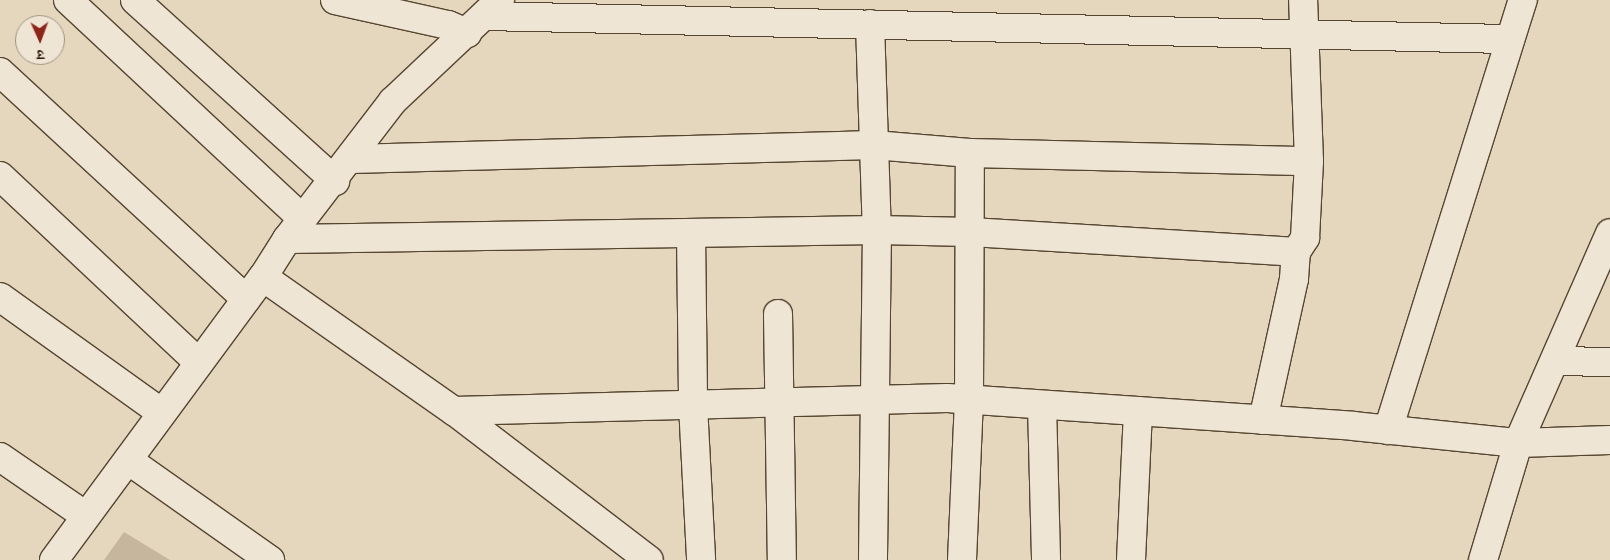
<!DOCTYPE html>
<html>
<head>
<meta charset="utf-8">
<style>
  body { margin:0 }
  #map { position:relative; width:1610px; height:560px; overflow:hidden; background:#e5d7bd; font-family:"IM FELL French Canon","Noto Serif Devanagari",serif }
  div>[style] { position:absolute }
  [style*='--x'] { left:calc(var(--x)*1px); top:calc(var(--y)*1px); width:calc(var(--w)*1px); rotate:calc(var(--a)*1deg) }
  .green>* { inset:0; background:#c5b69d }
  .roads { filter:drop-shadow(1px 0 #564631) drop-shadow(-1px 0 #564631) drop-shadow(0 1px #564631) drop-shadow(0 -1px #564631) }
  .street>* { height:28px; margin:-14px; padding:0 14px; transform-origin:14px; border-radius:14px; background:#eee5d4 }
  .secondary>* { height:28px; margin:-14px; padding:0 14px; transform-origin:14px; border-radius:14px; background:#eee5d4 }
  span { translate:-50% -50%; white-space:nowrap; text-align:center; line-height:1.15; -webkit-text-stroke:4px #eee5d4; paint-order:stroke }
  .north { position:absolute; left:15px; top:15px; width:50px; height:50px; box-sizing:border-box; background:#eee5d4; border:1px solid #9e9280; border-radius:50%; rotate:178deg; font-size:14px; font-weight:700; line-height:20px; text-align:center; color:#271502 }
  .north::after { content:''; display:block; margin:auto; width:18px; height:22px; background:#8f2418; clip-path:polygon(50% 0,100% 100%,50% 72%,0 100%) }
</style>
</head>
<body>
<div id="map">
  <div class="green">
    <i style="clip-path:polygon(124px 532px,170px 560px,104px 560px)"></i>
  </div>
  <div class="roads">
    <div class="street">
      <i style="--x:68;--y:0;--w:321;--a:43"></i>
      <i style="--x:135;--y:0;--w:270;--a:42.1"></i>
      <i style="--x:335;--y:0;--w:116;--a:12.5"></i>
      <i style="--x:448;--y:25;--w:21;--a:23"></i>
      <i style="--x:485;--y:16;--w:1025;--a:1.29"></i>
      <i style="--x:870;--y:24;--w:206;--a:88.1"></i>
      <i style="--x:877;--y:230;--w:330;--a:90.7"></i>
      <i style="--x:0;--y:72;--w:335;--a:42.7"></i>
      <i style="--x:351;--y:159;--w:523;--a:-1.53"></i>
      <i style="--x:874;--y:145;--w:96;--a:4.8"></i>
      <i style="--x:970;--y:153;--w:339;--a:1.4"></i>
      <i style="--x:0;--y:176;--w:273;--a:43.2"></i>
      <i style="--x:691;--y:233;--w:172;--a:89.3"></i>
      <i style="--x:693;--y:405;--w:155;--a:87"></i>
      <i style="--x:287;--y:239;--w:590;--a:-0.87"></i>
      <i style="--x:877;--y:230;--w:94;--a:1.2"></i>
      <i style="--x:971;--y:232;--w:326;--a:3.5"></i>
      <i style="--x:263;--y:277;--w:233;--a:35.1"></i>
      <i style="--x:454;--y:411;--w:245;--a:37.4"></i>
      <i style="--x:0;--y:297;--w:199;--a:35.6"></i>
      <i style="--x:778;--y:314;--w:246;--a:89.1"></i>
      <i style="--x:1557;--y:361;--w:53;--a:1.1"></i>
      <i style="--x:1042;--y:405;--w:155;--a:88.5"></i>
      <i style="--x:454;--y:411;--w:493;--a:-1.5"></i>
      <i style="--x:947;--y:398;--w:407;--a:3.9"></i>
      <i style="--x:1353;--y:426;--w:166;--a:5.9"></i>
      <i style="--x:1518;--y:443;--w:92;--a:-1.9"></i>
      <i style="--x:1263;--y:420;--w:144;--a:-77.6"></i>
      <i style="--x:1294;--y:279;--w:27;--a:-86"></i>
      <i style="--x:1296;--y:252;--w:17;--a:-57"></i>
      <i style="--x:1305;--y:238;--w:77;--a:-87"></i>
      <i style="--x:1309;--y:161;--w:161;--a:-92.1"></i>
      <i style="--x:1388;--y:430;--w:451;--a:-72.6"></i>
      <i style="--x:0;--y:457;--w:104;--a:34.5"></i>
      <i style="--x:128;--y:460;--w:174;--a:35.2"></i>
      <i style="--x:962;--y:560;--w:160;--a:-87.5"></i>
      <i style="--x:969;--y:400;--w:247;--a:-89.8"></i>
      <i style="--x:1131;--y:560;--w:149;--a:-87.3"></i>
      <i style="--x:1483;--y:560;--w:122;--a:-73.3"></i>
      <i style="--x:1518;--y:443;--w:229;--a:-66.3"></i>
    </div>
    <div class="secondary">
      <i style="--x:54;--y:560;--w:352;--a:-53.6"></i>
      <i style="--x:263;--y:277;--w:45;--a:-57.7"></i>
      <i style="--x:287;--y:239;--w:174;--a:-52.5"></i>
      <i style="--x:393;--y:101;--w:147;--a:-43.3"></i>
    </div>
  </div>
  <div class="north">उ</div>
</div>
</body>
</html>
